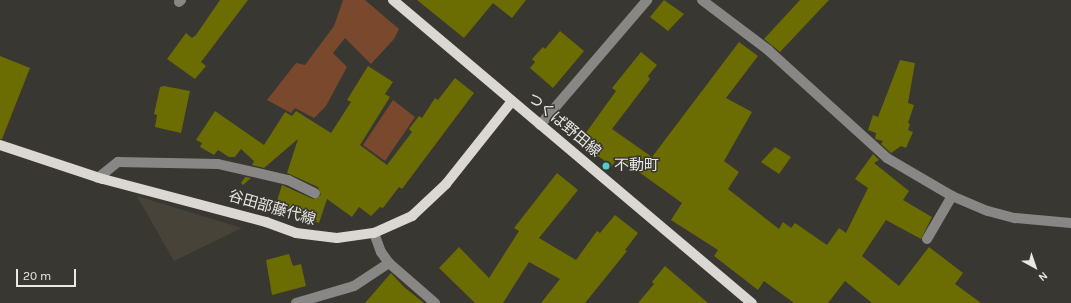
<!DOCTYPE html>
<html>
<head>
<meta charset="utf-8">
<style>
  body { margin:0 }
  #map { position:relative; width:1071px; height:303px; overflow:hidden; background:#393731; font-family:Karla,"Noto Sans JP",sans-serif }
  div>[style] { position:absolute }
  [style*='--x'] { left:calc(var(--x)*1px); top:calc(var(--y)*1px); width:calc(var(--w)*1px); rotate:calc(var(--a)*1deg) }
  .built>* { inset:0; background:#484338 }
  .green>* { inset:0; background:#79482d }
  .building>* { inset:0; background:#6b6c02 }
  .minor>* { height:10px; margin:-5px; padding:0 5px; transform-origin:5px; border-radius:5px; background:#898785 }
  .major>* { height:10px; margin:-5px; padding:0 5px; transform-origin:5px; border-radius:5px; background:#dbd7d2 }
  .dots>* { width:11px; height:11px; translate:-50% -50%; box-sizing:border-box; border:2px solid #393731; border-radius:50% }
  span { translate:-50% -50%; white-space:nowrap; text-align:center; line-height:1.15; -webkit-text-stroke:3px #393731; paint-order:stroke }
  .street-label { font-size:15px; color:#eae8e5 }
  .poi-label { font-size:15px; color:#eae8e5 }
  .left { translate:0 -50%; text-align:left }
  .north { position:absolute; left:1015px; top:247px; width:40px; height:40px; -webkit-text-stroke:3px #393731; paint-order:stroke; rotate:140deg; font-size:11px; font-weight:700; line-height:16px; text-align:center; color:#eae8e5 }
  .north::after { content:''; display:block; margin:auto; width:14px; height:18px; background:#eae8e5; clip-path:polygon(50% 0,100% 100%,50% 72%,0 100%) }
  .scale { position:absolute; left:16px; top:269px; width:60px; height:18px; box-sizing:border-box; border:2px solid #eae8e5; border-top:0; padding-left:5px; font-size:12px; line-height:14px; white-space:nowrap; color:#eae8e5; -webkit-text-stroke:3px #393731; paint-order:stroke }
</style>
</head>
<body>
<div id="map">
  <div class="built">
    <i style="clip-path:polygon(137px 196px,242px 228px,174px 261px)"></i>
  </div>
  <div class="green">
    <i style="clip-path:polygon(343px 0,365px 0,399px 29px,394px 39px,371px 64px,345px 38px,333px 53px,347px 67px,326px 106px,314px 118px,295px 108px,291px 113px,267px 100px,296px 63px,305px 65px,334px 26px)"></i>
    <i style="clip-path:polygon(393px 100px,415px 117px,385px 161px,363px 145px)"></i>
  </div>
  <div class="building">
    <i style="clip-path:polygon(220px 0,248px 0,201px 62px,206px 66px,195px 79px,167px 59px,186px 33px,192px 38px,196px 35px)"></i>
    <i style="clip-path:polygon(417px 0,526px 0,512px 18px,493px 3px,464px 38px)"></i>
    <i style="clip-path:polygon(664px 0,684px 14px,668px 31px,650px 17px)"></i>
    <i style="clip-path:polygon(800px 0,829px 0,780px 52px,764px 39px)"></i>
    <i style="clip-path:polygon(560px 31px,584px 51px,553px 88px,530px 68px,535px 62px,532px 59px,543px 47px,545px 49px)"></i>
    <i style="clip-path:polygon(739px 42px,758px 56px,726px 98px,752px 112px,724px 161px,739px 172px,728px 189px,779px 229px,783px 222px,791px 228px,795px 223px,827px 245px,839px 228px,846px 233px,868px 188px,855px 179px,873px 154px,879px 160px,874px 163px,909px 191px,903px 200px,932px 217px,921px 239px,886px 220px,862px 256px,899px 286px,929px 247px,963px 273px,955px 284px,981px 303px,872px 303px,845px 281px,828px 303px,794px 303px,764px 281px,758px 290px,714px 256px,718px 250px,671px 220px,682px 203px,618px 157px,612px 166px,581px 144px,580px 141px,616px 91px,612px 88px,641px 52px,657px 65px,648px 76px,650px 79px,612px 129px,652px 157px)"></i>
    <i style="clip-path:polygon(0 56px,30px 68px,2px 139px,0 139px)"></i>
    <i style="clip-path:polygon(900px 60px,915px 63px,908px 103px,914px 105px,908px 123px,910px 124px,908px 130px,913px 132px,906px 148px,901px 146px,891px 153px,881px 144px,883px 141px,875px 139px,876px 133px,868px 130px,873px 115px,878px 117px)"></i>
    <i style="clip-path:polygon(368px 66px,393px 82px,385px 94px,390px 97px,360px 145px,387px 165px,412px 132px,409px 129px,419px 116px,422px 118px,435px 98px,438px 100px,455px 78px,474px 93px,402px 189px,399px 187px,383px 208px,380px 207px,371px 216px,359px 207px,352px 217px,327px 199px,319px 223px,275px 207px,282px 185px,313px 199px,321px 195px,318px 187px,287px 173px,298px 139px,264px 168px,252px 165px,254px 161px,241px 149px,235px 157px,229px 157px,218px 150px,214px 155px,200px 147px,202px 143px,196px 140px,215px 111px,264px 145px,285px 112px,292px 116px,296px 111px,331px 133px,351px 102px,347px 100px)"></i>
    <i style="clip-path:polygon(164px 86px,190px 91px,181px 133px,155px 127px,157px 115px,154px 114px,160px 87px)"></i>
    <i style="clip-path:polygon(775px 147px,791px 157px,779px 174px,761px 162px)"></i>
    <i style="clip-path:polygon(557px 173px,578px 190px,539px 238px,576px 260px,597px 231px,600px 233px,615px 215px,638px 233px,625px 250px,627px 251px,585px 303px,541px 303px,560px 279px,529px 262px,503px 303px,475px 303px,439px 268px,459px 247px,489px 278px,519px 231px,514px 228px)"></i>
    <i style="clip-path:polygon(245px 177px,251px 178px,243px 185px,241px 183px)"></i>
    <i style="clip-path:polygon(289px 254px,293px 266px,301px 264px,306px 286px,272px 295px,266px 260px)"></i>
    <i style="clip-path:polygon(665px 266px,708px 303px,638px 303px,654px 284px,652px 282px)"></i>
    <i style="clip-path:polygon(391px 273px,404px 287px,424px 303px,365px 303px)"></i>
  </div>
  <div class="minor">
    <i style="--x:702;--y:0;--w:83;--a:37.1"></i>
    <i style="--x:768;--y:50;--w:161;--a:42.2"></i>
    <i style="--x:887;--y:158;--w:75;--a:30.3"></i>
    <i style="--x:952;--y:196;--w:39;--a:23"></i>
    <i style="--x:988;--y:211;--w:28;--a:15"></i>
    <i style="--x:1015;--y:218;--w:56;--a:5.1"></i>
    <i style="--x:179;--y:2;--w:3;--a:-45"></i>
    <i style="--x:540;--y:125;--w:165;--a:-49.4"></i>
    <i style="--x:98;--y:178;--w:26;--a:-39"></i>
    <i style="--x:118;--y:162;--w:100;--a:1.1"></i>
    <i style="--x:218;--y:164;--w:72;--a:12.9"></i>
    <i style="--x:288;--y:180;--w:30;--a:26"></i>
    <i style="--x:374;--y:233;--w:20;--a:70"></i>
    <i style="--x:381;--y:252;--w:14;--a:54"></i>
    <i style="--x:389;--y:263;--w:61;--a:41"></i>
    <i style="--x:927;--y:239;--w:50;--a:-59.8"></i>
    <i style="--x:296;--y:303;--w:60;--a:-16.3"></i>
    <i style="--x:354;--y:286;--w:42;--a:-33.3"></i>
  </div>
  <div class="major">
    <i style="--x:393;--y:0;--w:470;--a:40.2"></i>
    <i style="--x:0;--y:145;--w:108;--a:18.3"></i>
    <i style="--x:103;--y:179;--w:169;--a:14.8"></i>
    <i style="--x:266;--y:222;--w:32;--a:20"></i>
    <i style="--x:296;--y:233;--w:41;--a:7"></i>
    <i style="--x:337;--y:238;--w:37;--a:-8"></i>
    <i style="--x:374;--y:233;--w:42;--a:-24.1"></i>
    <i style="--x:412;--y:216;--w:47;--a:-43.3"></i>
    <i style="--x:446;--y:184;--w:106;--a:-51.5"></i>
  </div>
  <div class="dots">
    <i style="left:606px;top:166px;background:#53cdca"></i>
  </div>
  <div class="street-label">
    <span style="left:564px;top:125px;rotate:40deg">つくば野田線</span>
    <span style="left:272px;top:208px;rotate:16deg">谷田部藤代線</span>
  </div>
  <div class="poi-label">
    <span class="left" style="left:614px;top:166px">不動町</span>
  </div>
  <div class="north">N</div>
  <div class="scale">20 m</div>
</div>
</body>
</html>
